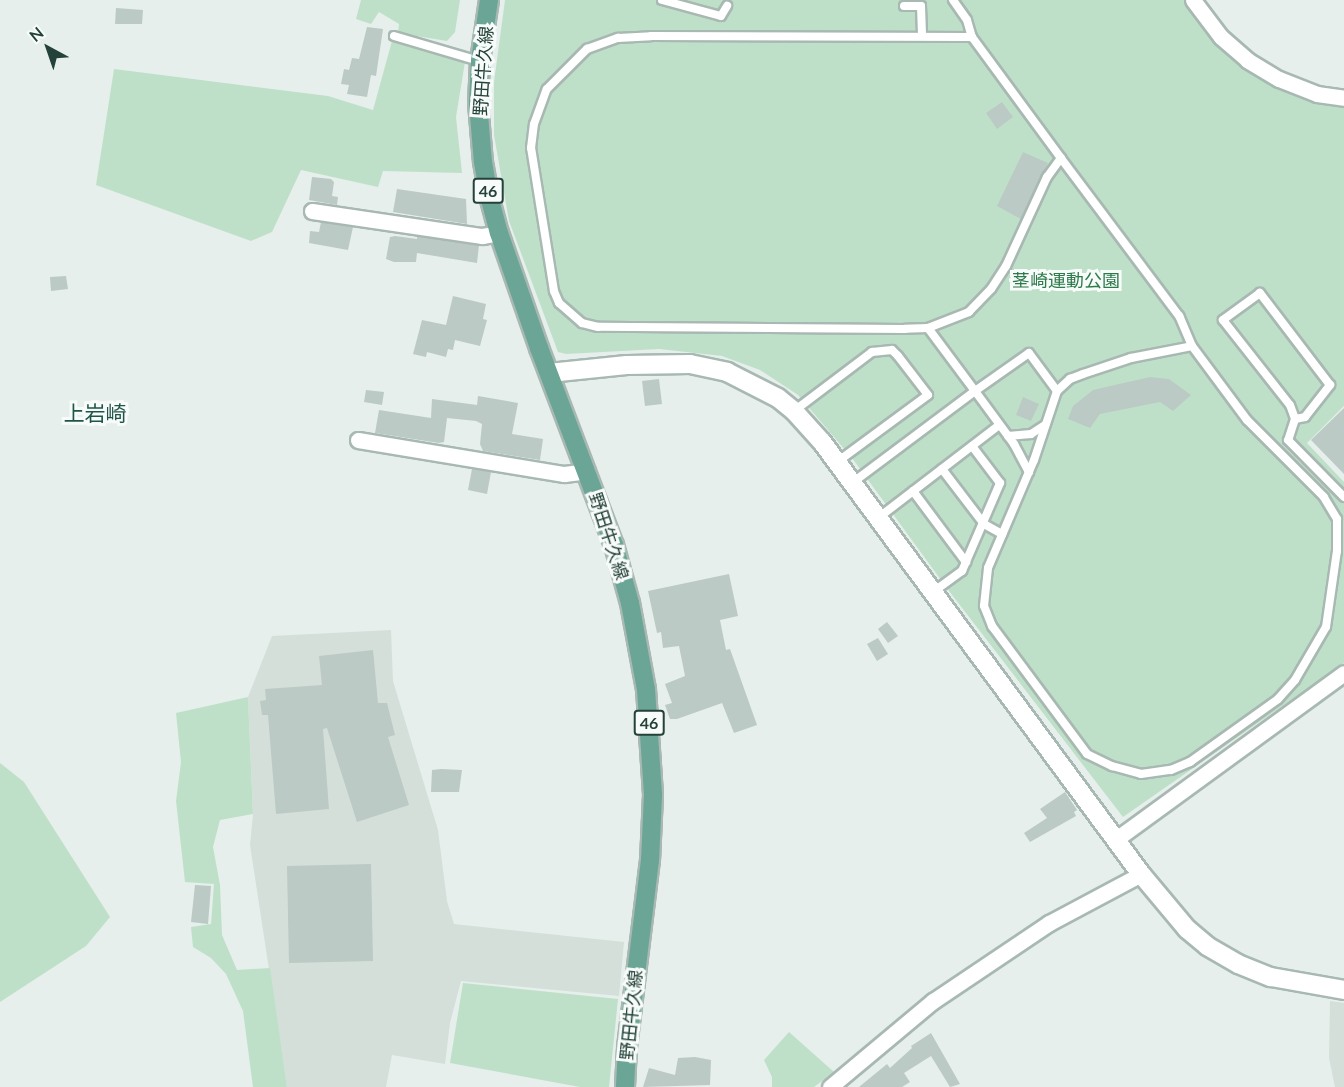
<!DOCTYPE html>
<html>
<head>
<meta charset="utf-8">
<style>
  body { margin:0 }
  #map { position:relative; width:1344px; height:1087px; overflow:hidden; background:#e6efeb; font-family:Lato,"Noto Sans JP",sans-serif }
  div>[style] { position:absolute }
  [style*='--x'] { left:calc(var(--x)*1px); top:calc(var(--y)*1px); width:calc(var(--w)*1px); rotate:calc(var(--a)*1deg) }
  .built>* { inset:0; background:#d4dfda }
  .green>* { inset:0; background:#bfe0c8 }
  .building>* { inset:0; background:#bbcac4 }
  .roads { filter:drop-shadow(2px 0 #a8b8b2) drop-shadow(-2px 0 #a8b8b2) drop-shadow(0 2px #a8b8b2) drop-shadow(0 -2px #a8b8b2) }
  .service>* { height:8px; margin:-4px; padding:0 4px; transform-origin:4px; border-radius:4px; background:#fff }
  .minor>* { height:15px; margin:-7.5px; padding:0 7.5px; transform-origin:7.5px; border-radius:7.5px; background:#fff }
  .tertiary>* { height:18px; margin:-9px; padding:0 9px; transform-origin:9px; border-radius:9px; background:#fff }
  .primary>* { height:18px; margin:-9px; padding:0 9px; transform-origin:9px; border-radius:9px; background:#6aa596 }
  span { translate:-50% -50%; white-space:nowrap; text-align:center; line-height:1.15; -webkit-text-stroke:6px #f7fbf9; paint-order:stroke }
  .shield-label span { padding:2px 4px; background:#f7fbf9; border:2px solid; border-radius:4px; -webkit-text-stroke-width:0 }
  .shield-label { font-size:16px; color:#24423a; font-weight:700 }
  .street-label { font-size:18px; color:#24423a }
  .park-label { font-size:18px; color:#2d7a4b }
  .quarter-label { font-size:21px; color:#1f5548 }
  .north { position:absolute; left:18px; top:18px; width:60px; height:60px; -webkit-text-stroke:4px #f7fbf9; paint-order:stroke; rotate:320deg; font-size:16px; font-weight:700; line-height:24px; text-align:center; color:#24423a }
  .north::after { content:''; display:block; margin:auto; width:21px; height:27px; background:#24423a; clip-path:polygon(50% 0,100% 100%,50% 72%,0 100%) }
</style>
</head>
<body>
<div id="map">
  <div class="built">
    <i style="clip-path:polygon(391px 630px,393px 681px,438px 830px,447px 901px,454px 924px,624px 942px,619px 996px,461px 981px,450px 1023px,445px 1064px,392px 1055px,386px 1087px,287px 1087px,250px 845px,253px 814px,248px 697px,272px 636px)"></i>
    <i style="clip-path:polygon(1330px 1001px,1344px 1003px,1344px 1087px,1335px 1087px,1329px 1058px)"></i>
  </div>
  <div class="green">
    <i style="clip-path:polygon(361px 0,460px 0,455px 32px,447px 41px,398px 33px,399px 24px,379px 12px,371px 24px,356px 19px)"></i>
    <i style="clip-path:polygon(505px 0,1187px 0,1226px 50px,1344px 104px,1344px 406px,1307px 443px,1344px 482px,1344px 663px,1123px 817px,949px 591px,852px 458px,798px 395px,760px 370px,722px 356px,659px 349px,566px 354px,558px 352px,509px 221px,494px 135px,494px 82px)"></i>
    <i style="clip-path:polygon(392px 41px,465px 62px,456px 117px,462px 173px,383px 171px,378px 187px,301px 170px,272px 232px,251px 241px,96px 185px,114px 69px,328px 96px,373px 110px)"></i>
    <i style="clip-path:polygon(248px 697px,253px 814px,220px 820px,213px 847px,220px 885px,222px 935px,237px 970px,270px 968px,287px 1087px,253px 1087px,243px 1011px,226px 974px,211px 958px,193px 947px,191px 927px,211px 924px,214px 884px,185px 882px,176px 801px,181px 762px,176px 713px)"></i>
    <i style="clip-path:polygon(0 763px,24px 782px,110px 917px,86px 946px,0 1002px)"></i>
    <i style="clip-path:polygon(463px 983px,618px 999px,609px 1087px,580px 1087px,450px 1063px)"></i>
    <i style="clip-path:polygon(789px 1032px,834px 1072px,814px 1087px,772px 1087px,772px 1077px,764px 1060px)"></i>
  </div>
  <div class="building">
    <i style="clip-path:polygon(116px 8px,143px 10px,142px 24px,115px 24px)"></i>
    <i style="clip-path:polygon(367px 27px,383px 29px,376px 76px,371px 75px,367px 97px,347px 94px,349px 85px,341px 84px,344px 69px,349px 70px,352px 58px,359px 59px)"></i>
    <i style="clip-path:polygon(1002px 102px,1013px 117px,997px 129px,986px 113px)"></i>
    <i style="clip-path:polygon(1023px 152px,1048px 163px,1021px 219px,997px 206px)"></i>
    <i style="clip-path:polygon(312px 177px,331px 179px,334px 182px,332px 196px,338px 197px,337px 205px,309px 200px)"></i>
    <i style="clip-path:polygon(397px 189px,466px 199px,467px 224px,393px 212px)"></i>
    <i style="clip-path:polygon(321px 222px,353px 227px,348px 250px,309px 243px,310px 231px,319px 232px)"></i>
    <i style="clip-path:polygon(395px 236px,417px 239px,417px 236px,479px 245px,477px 263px,417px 253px,416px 262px,394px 262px,386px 259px,390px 237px)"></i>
    <i style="clip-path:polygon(66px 276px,68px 289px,51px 291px,50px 277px)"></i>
    <i style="clip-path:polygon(453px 296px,486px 304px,483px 319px,487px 320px,480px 346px,455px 340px,453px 350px,448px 349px,446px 357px,427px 352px,426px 357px,413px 354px,422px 320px,446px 325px)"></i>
    <i style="clip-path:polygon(1150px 377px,1169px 379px,1191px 395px,1173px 411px,1160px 402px,1100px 414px,1090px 428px,1068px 419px,1073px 406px,1093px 390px)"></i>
    <i style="clip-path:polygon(659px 379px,662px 404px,645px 406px,642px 381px)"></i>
    <i style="clip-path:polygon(366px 390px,384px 392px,382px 405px,364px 402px)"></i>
    <i style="clip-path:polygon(478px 396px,518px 403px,512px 434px,543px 439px,540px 460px,483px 451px,480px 444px,482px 424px,476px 421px,447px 418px,444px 442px,439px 443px,375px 433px,379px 410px,431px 418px,432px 399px,477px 405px)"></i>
    <i style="clip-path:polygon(1023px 397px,1039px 404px,1031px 421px,1016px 415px)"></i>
    <i style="clip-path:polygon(1344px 408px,1344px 474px,1311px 440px)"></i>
    <i style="clip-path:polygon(472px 469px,491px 472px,487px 494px,468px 490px)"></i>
    <i style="clip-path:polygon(729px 574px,738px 616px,720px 620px,726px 650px,730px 649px,757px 725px,734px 733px,722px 703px,677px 719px,670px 719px,665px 705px,672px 703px,665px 684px,685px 676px,679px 646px,663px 648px,661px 632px,657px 633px,648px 591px)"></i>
    <i style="clip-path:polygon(887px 622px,898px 636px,888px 643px,878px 629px)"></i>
    <i style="clip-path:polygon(878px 638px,888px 654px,877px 661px,867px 644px)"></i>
    <i style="clip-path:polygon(373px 650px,378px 703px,387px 703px,395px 735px,388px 737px,409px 805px,357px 822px,327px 728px,323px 729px,329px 809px,276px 814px,268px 715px,262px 715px,260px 701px,266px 700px,265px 689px,322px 685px,319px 656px)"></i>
    <i style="clip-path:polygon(441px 769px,462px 770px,459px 792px,431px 792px,432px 770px)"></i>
    <i style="clip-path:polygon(1065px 792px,1077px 810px,1074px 812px,1076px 816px,1030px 842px,1024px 833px,1047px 818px,1040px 809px)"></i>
    <i style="clip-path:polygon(371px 864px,373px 961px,289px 963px,287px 866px)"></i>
    <i style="clip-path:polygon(195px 885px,211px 886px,208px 924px,191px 922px)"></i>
    <i style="clip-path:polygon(931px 1033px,960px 1084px,950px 1087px,931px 1056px,904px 1073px,910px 1082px,902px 1087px,859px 1087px,887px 1064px,890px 1068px,912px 1048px,911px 1046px)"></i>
    <i style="clip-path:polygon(695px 1057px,711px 1060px,710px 1085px,643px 1087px,649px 1068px,675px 1075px,678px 1058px)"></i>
  </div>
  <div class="roads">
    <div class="service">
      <i style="--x:662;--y:0;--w:61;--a:15.2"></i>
      <i style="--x:721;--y:16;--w:12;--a:-59"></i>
      <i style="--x:953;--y:0;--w:24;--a:55"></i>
      <i style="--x:967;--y:20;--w:18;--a:74"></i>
      <i style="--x:972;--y:37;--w:150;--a:53.7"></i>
      <i style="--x:1061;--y:158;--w:24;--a:126"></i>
      <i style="--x:1047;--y:177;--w:98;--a:114.7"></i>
      <i style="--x:1006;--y:266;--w:27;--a:123"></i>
      <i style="--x:991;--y:289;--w:32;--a:134"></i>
      <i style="--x:969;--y:312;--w:44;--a:158.7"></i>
      <i style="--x:928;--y:328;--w:23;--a:178"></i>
      <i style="--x:905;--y:329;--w:307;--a:-179.6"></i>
      <i style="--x:598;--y:327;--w:16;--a:-166"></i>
      <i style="--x:582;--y:323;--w:30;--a:-139"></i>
      <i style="--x:559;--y:303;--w:13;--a:-113"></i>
      <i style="--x:554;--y:291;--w:145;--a:-99.1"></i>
      <i style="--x:531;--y:148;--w:24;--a:-83"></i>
      <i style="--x:534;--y:124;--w:37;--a:-70"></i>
      <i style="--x:547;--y:89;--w:57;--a:-45"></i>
      <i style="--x:587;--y:49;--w:33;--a:-20"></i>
      <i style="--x:618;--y:38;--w:33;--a:-3"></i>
      <i style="--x:651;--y:36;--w:321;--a:0.2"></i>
      <i style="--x:904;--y:6;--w:17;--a:0"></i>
      <i style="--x:921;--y:6;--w:30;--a:88"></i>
      <i style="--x:394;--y:36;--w:89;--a:16.4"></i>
      <i style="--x:928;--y:328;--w:79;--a:53.3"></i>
      <i style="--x:975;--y:391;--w:66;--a:-35.1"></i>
      <i style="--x:1029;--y:353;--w:47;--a:53.6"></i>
      <i style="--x:1057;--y:391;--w:18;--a:-43"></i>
      <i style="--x:1070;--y:379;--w:14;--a:-21"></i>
      <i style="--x:1083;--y:374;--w:51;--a:-18.4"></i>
      <i style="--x:1131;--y:358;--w:62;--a:-11.1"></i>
      <i style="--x:1192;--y:346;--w:33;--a:-113"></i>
      <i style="--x:1179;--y:316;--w:197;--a:-126.8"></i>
      <i style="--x:1057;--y:391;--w:73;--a:108.4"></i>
      <i style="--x:1034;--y:460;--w:117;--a:113.1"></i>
      <i style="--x:988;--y:568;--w:38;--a:96"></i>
      <i style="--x:984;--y:606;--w:22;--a:68"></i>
      <i style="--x:992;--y:626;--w:159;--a:53.4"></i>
      <i style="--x:1087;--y:754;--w:28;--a:26"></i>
      <i style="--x:1112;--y:766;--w:30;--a:15"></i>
      <i style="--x:1141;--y:774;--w:30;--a:-8"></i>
      <i style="--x:1171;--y:770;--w:21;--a:-23"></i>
      <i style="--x:1190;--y:762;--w:108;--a:-35.6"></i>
      <i style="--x:1278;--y:699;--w:25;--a:-48"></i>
      <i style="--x:1295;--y:680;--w:61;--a:-59.7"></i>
      <i style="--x:1326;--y:627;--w:77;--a:-81.8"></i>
      <i style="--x:1337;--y:551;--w:32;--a:-90"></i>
      <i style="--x:1337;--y:519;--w:26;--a:-121"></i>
      <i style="--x:1324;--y:497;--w:109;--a:-135"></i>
      <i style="--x:1247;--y:420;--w:92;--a:-126.6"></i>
      <i style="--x:794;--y:411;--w:98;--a:-37.1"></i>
      <i style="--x:872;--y:352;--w:20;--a:-6"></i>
      <i style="--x:892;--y:350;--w:8;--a:45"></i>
      <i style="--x:898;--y:356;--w:49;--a:52.4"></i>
      <i style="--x:928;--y:395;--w:113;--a:143.6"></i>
      <i style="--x:1295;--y:419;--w:10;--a:-11"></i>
      <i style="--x:1305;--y:417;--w:41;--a:-52"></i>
      <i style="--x:1330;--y:385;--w:116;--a:-127.3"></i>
      <i style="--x:1260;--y:293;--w:46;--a:143.9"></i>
      <i style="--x:1223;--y:320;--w:108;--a:51.8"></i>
      <i style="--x:1290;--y:405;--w:15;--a:70"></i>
      <i style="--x:1295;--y:419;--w:22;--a:108"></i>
      <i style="--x:1288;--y:440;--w:80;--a:45.5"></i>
      <i style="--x:1008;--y:436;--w:23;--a:-5"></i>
      <i style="--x:1031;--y:434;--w:17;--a:-33"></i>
      <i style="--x:942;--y:469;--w:69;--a:52.6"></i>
      <i style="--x:984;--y:524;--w:21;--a:29"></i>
      <i style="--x:852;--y:483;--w:154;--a:-36.8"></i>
      <i style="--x:975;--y:391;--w:66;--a:53.7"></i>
      <i style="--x:1014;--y:444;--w:32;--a:62"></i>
      <i style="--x:913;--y:491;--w:89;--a:53.3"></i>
      <i style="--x:878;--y:518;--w:153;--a:-37.5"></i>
      <i style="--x:933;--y:592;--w:36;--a:-36"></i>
      <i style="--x:962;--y:571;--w:96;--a:-66.6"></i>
      <i style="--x:1000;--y:483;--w:46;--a:-127.1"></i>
    </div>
    <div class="minor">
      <i style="--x:1193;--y:0;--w:46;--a:52.9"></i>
      <i style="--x:1221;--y:37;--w:35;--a:41"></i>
      <i style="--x:1247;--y:60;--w:37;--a:31"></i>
      <i style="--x:1279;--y:79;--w:41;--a:21.5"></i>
      <i style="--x:1317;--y:94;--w:27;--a:8"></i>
      <i style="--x:312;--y:211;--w:172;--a:8.4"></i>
      <i style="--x:482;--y:236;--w:17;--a:-10"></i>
      <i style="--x:358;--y:440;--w:209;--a:9.4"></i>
      <i style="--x:564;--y:474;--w:23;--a:-7"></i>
      <i style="--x:1115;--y:840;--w:283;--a:-36.1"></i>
      <i style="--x:830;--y:1087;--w:134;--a:-39.9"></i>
      <i style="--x:933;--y:1001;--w:140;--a:-33.9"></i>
      <i style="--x:1049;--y:923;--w:104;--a:-28"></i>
    </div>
    <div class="tertiary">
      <i style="--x:549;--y:373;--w:78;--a:-5.9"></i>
      <i style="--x:627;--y:365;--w:63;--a:-0.9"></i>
      <i style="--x:690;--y:364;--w:38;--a:12"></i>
      <i style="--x:727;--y:372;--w:57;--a:27"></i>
      <i style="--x:778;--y:398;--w:21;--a:39"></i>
      <i style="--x:794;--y:411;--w:42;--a:47.9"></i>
      <i style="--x:822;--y:442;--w:537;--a:53.56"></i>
      <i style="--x:1141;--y:874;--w:72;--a:50.1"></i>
      <i style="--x:1187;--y:929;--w:26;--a:40"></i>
      <i style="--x:1207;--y:946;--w:36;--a:30"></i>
      <i style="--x:1238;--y:964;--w:35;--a:22"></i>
      <i style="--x:1271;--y:977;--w:74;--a:10.1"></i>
    </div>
    <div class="primary">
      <i style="--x:489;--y:0;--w:62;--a:98.4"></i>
      <i style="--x:480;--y:61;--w:42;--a:92.7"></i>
      <i style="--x:478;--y:103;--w:59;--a:85.2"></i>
      <i style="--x:483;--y:162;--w:35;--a:80"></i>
      <i style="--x:489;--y:196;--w:38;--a:75"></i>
      <i style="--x:499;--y:233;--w:122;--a:70.8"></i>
      <i style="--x:539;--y:348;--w:211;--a:69.2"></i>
      <i style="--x:614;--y:545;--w:60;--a:74.6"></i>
      <i style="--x:630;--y:603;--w:87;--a:79.5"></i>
      <i style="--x:646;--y:689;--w:106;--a:86.2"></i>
      <i style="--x:653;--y:795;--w:65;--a:92.6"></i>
      <i style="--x:650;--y:860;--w:189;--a:97"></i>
      <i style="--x:627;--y:1048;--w:39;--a:93"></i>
    </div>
  </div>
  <div class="shield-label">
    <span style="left:488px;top:191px">46</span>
    <span style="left:649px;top:723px">46</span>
  </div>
  <div class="street-label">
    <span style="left:483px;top:71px;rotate:-86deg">野田牛久線</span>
    <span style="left:609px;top:536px;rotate:72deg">野田牛久線</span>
    <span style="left:631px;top:1015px;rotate:-84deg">野田牛久線</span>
  </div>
  <div class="park-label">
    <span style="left:1066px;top:280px">茎崎運動公園</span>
  </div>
  <div class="quarter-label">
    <span style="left:95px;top:413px">上岩崎</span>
  </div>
  <div class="north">N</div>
</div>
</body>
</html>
